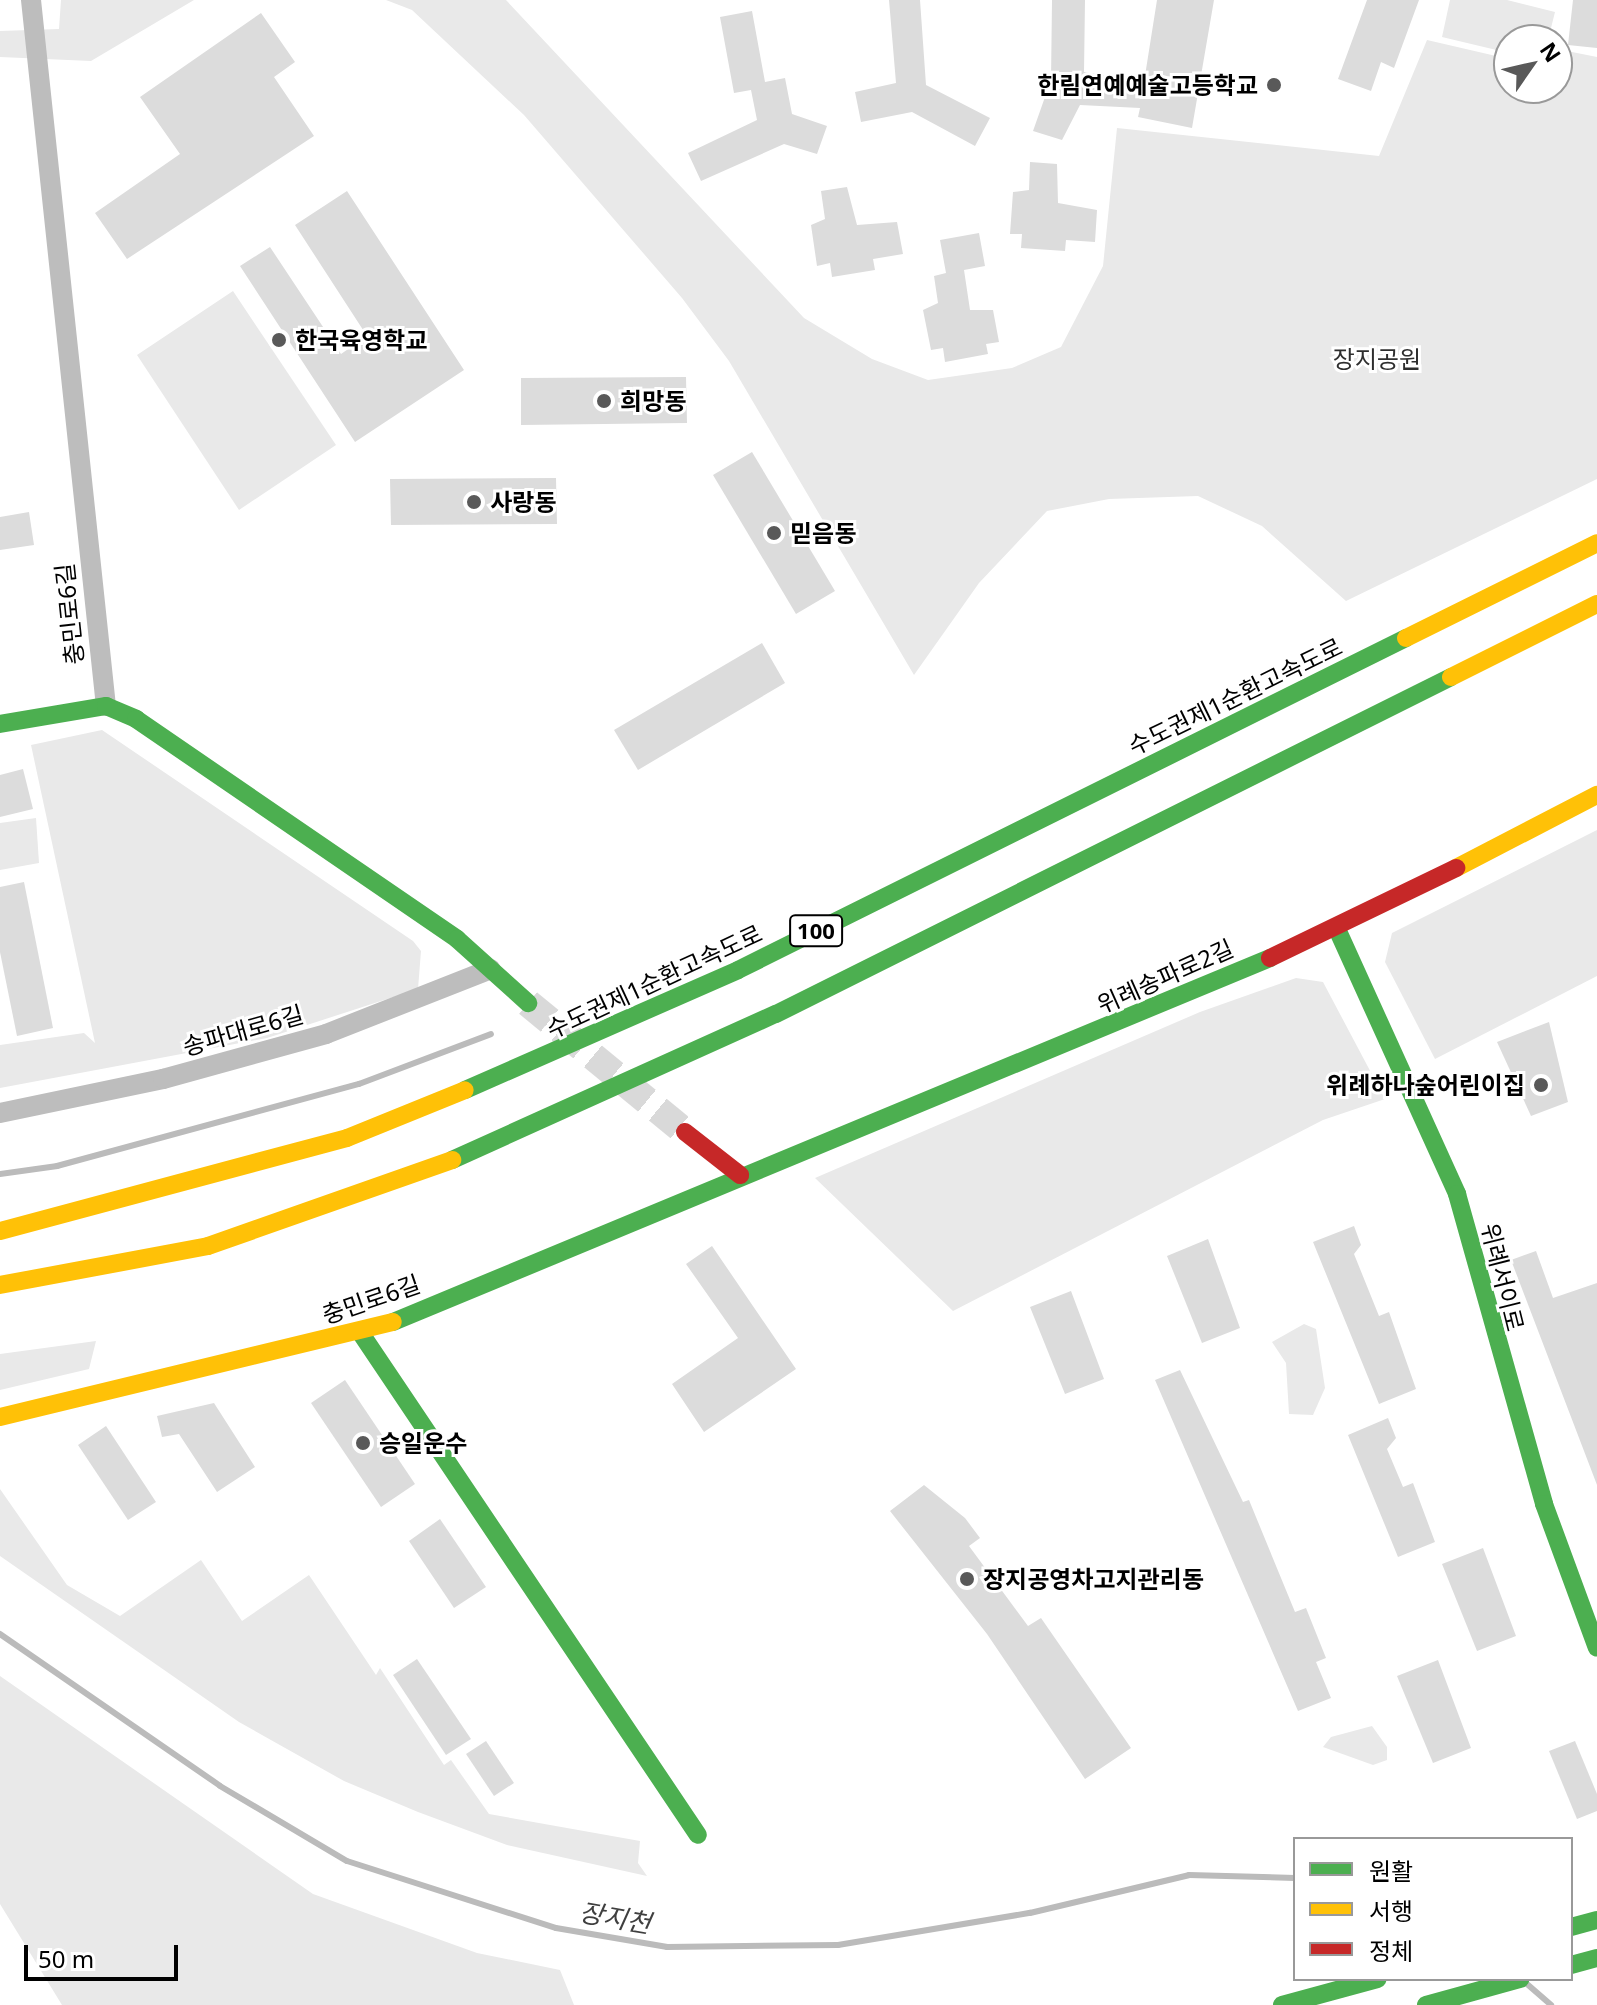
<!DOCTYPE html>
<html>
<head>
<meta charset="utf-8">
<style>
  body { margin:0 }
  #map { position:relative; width:1597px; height:2005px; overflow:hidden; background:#fff; font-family:"Noto Sans","Noto Sans KR",sans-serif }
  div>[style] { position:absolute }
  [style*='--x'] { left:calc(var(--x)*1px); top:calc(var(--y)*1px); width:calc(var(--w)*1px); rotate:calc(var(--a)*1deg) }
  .green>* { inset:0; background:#e9e9e9 }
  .stream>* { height:6px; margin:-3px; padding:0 3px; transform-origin:3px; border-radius:3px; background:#bbb }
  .building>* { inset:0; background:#dcdcdc }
  .secondary-tunnel>* { height:28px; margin-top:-14px; transform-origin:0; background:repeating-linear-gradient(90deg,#d9d9d9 0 28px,transparent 0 42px) }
  .street>* { height:20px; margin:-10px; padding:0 10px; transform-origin:10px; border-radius:10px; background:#bdbdbd }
  .fast>* { height:18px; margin:-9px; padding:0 9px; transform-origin:9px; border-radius:9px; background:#4caf50 }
  .slow>* { height:18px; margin:-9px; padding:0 9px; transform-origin:9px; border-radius:9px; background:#ffc107 }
  .jam>* { height:18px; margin:-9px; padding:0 9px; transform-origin:9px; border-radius:9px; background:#c62828 }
  .dots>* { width:22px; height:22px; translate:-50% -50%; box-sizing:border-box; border:4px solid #fff; border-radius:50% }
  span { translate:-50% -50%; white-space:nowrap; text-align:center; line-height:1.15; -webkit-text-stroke:6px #fff; paint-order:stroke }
  .shield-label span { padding:2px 6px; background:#fff; border:2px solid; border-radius:6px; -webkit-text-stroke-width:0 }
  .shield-label { font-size:22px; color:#000; font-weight:700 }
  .poi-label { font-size:24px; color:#000; font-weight:700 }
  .right { translate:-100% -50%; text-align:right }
  .left { translate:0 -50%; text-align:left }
  .park-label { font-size:24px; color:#2e2e2e }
  .street-label { font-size:24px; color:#000 }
  .water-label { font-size:26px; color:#3f3f3f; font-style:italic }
  .legend { position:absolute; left:1293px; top:1837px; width:280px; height:144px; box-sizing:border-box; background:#fff; border:2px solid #999; margin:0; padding:10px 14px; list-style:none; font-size:24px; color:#000 }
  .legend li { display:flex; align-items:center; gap:16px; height:40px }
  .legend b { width:40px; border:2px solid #999 }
  .north { position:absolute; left:1493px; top:24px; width:80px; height:80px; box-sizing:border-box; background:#fff; border:2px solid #999; border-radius:50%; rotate:56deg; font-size:22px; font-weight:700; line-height:32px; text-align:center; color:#000 }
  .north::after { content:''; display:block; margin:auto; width:28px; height:36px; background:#595959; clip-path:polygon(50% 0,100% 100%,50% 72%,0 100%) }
  .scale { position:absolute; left:24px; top:1945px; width:154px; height:36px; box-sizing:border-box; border:4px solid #000; border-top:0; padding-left:10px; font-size:24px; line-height:28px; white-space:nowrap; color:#000; -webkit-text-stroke:6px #fff; paint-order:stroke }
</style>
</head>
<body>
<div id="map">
  <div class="green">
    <i style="clip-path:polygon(61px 0,194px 0,91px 61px,0 57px,0 31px,59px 29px)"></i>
    <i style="clip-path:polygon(386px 0,506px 0,804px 318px,872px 359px,928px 380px,1012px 368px,1061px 347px,1103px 266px,1117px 128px,1379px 156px,1427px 40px,1509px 59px,1509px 88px,1557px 88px,1557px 49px,1597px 57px,1597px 479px,1346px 601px,1262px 526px,1198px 496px,1109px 499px,1047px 511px,979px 583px,914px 675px,729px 361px,682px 298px,524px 115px,412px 10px)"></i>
    <i style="clip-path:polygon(1450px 0,1507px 0,1555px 12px,1548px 40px,1509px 40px,1509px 53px,1442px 37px)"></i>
    <i style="clip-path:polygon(233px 291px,336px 445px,239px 510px,137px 355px)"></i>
    <i style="clip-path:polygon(102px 730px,413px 941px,421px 951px,418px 989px,267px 1038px,0 1088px,0 1045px,84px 1033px,95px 1043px,31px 745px)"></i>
    <i style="clip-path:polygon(36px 818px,39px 863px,0 870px,0 823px)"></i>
    <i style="clip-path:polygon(1597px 830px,1597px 976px,1435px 1059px,1385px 962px,1392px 933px)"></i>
    <i style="clip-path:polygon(1296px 978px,1323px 982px,1385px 1099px,1323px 1120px,953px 1311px,815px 1178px,1200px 1012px)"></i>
    <i style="clip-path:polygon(1304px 1324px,1316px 1329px,1325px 1388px,1313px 1415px,1289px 1414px,1286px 1363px,1272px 1342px)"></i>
    <i style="clip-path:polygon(96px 1341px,89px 1369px,0 1390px,0 1354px)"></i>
    <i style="clip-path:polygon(0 1489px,67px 1585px,120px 1616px,201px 1560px,242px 1621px,309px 1575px,376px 1675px,380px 1668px,444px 1765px,451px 1760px,489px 1814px,640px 1841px,638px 1863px,647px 1876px,507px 1845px,418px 1812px,344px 1781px,239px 1722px,0 1556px)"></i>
    <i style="clip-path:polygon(0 1676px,313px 1894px,477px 1953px,560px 1970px,574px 2005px,62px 2005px,0 1904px)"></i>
    <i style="clip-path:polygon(1372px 1726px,1387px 1747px,1387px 1760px,1373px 1765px,1323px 1747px,1331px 1737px)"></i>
  </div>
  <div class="stream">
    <i style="--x:0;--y:1174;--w:58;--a:-8"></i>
    <i style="--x:57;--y:1166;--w:313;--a:-15.2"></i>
    <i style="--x:359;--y:1084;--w:141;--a:-20.7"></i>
    <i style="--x:0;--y:1634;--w:267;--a:34.6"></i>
    <i style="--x:220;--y:1786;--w:147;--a:30.6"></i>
    <i style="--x:347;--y:1861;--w:219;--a:17.8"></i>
    <i style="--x:556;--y:1928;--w:113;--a:9.7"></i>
    <i style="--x:667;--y:1947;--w:171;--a:-0.7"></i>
    <i style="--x:838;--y:1945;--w:195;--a:-9.5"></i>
    <i style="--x:1030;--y:1913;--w:163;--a:-13.4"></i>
    <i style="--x:1189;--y:1875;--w:106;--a:1.6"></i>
    <i style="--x:1527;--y:1984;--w:32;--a:41"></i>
  </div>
  <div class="building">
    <i style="clip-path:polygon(889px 0,920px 0,926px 85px,990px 118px,975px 146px,912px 112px,861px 122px,855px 92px,896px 83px)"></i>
    <i style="clip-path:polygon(1052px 0,1085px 0,1084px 72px,1144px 82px,1157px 0,1214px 0,1192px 128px,1138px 117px,1140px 108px,1080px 105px,1062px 140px,1033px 131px,1051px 80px)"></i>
    <i style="clip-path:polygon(1367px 0,1419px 0,1394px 68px,1381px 62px,1371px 91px,1338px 79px)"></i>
    <i style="clip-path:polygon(1573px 0,1597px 0,1597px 48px,1568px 45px)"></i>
    <i style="clip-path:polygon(752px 11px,765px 82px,785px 78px,792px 114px,827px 126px,817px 154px,784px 144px,701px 181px,688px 153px,757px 120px,751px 90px,734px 93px,720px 17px)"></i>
    <i style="clip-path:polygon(261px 13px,295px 62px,274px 77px,314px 136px,127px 259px,95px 213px,180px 154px,140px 97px)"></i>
    <i style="clip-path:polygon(1030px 162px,1057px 164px,1058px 203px,1097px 210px,1095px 242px,1066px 240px,1065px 251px,1021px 248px,1022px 234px,1010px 234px,1013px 192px,1029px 190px)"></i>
    <i style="clip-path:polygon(847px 187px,857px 225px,897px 222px,903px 254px,873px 259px,875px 270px,832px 277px,830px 263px,817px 266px,811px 225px,825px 219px,821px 191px)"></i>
    <i style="clip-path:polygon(347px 191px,464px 370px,355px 442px,240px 266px,270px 247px,341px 354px,367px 336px,295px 225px)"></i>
    <i style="clip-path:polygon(979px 233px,985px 266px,964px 270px,970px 310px,993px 310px,999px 342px,986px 344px,988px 354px,945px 362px,943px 348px,931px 350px,923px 310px,938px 303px,934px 276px,946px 273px,940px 240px)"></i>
    <i style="clip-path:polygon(686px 377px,687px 423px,521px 425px,521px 378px)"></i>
    <i style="clip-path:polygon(752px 452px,835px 591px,796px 614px,713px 475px)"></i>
    <i style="clip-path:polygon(556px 478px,557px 524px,391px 525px,390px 479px)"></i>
    <i style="clip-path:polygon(29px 512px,34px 545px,0 550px,0 517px)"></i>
    <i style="clip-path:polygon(762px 643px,785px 683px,638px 770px,614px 730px)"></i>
    <i style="clip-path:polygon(23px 769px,33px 809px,0 817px,0 775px)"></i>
    <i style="clip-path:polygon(24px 882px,53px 1028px,17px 1036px,0 952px,0 887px)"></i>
    <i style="clip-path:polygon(1549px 1022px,1568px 1102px,1531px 1116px,1497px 1042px)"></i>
    <i style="clip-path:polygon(1354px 1226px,1361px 1245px,1354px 1254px,1379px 1316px,1389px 1312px,1416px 1389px,1379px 1404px,1313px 1242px)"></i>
    <i style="clip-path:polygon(1208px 1239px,1240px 1328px,1202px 1343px,1167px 1256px)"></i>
    <i style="clip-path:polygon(712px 1246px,796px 1369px,704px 1432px,672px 1384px,738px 1338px,686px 1264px)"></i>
    <i style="clip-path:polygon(1536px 1251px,1553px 1298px,1597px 1283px,1597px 1485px,1511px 1260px)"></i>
    <i style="clip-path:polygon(1071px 1291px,1104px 1379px,1065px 1394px,1030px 1307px)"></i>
    <i style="clip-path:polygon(1180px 1370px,1243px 1502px,1249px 1500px,1295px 1612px,1306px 1608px,1326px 1658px,1316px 1662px,1331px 1698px,1298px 1711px,1155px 1380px)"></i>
    <i style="clip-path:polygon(345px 1380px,415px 1484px,381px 1507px,311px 1403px)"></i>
    <i style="clip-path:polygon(214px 1403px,255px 1467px,217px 1492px,179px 1434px,162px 1437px,157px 1416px)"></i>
    <i style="clip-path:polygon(1388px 1418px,1396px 1438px,1387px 1449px,1403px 1487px,1413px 1483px,1435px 1542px,1398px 1557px,1348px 1435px)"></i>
    <i style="clip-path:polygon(106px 1426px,156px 1502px,128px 1520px,78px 1445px)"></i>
    <i style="clip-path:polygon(924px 1485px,965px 1518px,980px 1538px,969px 1546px,1028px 1626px,1041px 1618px,1131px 1748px,1085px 1779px,987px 1634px,890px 1511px)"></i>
    <i style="clip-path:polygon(440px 1519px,486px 1587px,454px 1608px,409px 1541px)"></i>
    <i style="clip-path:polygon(1483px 1548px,1516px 1636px,1477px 1651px,1442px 1564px)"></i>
    <i style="clip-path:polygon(417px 1659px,471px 1739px,446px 1755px,393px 1675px)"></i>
    <i style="clip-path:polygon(1438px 1660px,1471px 1748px,1433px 1763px,1397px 1676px)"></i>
    <i style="clip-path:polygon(486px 1741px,514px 1783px,494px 1796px,466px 1754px)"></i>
    <i style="clip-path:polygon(1575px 1741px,1597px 1794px,1597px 1811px,1577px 1819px,1549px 1751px)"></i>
  </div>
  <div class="secondary-tunnel">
    <i style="--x:528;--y:1003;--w:203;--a:39.4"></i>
  </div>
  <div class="street">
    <i style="--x:31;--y:0;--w:710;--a:83.94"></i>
    <i style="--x:0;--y:1113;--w:167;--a:-11.8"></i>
    <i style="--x:163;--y:1079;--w:169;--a:-15.4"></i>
    <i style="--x:326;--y:1034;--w:177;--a:-21.5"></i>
  </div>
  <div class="fast">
    <i style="--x:0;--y:724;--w:108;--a:-9.6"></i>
    <i style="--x:106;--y:706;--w:33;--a:23"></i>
    <i style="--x:136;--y:719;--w:389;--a:34.4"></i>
    <i style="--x:457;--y:939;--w:96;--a:42"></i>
    <i style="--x:1337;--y:929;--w:291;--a:65.6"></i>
    <i style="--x:1457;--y:1194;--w:322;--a:74.3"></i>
    <i style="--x:1544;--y:1504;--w:153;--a:69.8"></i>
    <i style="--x:465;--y:1090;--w:298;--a:-23.7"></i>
    <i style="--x:738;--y:970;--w:746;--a:-26.43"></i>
    <i style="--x:452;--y:1160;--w:355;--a:-24.3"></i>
    <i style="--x:776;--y:1014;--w:754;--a:-26.53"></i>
    <i style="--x:393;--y:1322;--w:950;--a:-22.54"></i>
    <i style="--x:362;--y:1335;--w:602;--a:56.1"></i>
    <i style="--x:1571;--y:1927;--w:27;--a:-15"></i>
    <i style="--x:1571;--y:1965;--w:27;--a:-15"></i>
    <i style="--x:1282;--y:2005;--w:99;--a:-15.2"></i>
    <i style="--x:1426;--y:2005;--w:98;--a:-15.5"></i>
  </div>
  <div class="slow">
    <i style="--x:1406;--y:638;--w:213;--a:-26.4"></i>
    <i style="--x:1451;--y:677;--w:163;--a:-26.6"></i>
    <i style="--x:1456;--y:868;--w:159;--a:-27.4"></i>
    <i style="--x:0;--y:1231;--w:359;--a:-15"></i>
    <i style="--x:347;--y:1138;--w:127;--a:-22.1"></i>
    <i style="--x:0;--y:1285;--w:212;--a:-10.6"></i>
    <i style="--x:208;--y:1246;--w:259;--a:-19.4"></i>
    <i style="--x:0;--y:1417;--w:404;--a:-13.6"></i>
  </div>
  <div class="jam">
    <i style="--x:1270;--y:958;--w:207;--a:-25.8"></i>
    <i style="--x:685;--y:1132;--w:70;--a:38"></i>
  </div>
  <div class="dots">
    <i style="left:1274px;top:85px;background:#595959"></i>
    <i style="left:279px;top:340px;background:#595959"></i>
    <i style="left:604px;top:401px;background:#595959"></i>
    <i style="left:474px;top:502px;background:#595959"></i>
    <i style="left:774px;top:533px;background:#595959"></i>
    <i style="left:1541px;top:1085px;background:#595959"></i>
    <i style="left:363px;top:1443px;background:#595959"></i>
    <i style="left:967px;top:1579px;background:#595959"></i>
  </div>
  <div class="shield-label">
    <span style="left:816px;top:931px">100</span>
  </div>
  <div class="poi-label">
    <span class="right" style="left:1258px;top:85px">한림연예예술고등학교</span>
    <span class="left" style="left:295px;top:340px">한국육영학교</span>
    <span class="left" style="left:620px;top:401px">희망동</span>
    <span class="left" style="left:490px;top:502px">사랑동</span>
    <span class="left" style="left:790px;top:533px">믿음동</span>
    <span class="right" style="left:1525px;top:1085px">위례하나숲어린이집</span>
    <span class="left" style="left:379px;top:1443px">승일운수</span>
    <span class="left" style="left:983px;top:1579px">장지공영차고지관리동</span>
  </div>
  <div class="park-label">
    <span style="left:1377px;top:359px">장지공원</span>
  </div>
  <div class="street-label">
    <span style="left:69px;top:614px;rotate:-96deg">충민로6길</span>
    <span style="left:1235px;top:696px;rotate:-26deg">수도권제1순환고속도로</span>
    <span style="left:1165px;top:976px;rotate:-24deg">위례송파로2길</span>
    <span style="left:654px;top:981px;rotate:-25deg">수도권제1순환고속도로</span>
    <span style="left:243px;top:1030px;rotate:-16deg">송파대로6길</span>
    <span style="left:1503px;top:1277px;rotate:76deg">위례서이로</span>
    <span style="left:371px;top:1299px;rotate:-19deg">충민로6길</span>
  </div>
  <div class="water-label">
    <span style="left:615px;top:1918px;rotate:10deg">장지천</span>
  </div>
  <ul class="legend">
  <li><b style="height:10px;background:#4caf50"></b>원활</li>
  <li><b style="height:10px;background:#ffc107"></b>서행</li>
  <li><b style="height:10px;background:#c62828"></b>정체</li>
  </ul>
  <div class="north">N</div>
  <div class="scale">50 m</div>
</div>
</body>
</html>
